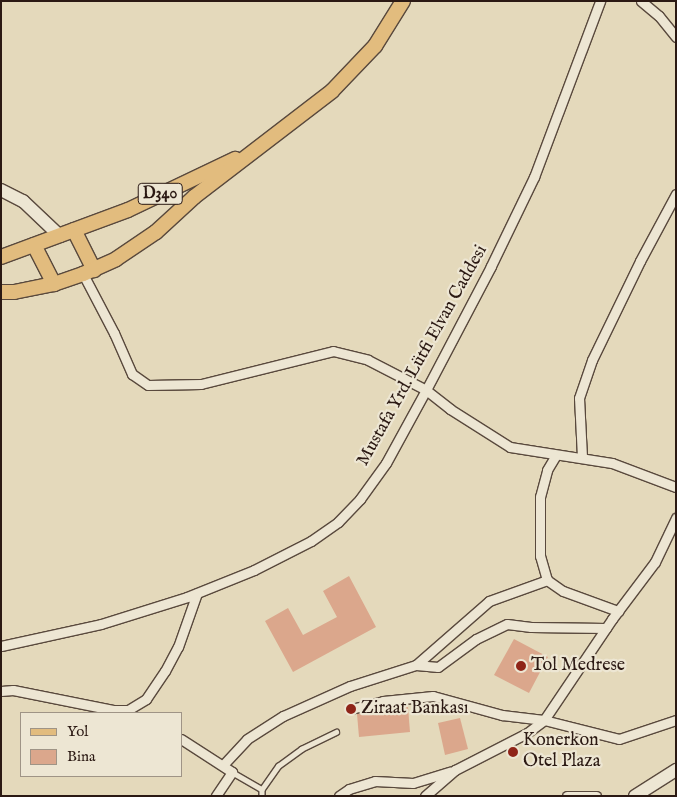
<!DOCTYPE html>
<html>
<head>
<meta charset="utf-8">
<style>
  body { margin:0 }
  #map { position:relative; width:677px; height:797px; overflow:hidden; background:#e4d9bb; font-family:"IM FELL English",serif }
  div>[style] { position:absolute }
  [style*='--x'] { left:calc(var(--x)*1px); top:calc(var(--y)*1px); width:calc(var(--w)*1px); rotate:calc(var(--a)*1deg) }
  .building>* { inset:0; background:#dba78c }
  .roads { filter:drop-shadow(1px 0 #59493d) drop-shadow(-1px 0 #59493d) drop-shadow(0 1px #59493d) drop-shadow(0 -1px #59493d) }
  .lane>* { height:4.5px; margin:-2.25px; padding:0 2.25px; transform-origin:2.25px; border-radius:2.25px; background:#ede6d3 }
  .street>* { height:9px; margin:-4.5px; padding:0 4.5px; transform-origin:4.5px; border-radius:4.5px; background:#ede6d3 }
  .secondary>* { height:12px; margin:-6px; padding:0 6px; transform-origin:6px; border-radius:6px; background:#ede6d3 }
  .primary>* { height:14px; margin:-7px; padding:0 7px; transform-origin:7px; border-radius:7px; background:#e2bc7e }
  .dots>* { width:14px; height:14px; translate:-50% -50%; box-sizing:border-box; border:2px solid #ede6d3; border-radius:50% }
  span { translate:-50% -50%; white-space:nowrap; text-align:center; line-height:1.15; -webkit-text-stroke:4.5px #ede6d3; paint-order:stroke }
  .shield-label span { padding:1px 4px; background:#ede6d3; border:1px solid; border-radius:4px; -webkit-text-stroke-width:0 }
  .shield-label { font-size:16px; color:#2b1913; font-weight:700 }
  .street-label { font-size:18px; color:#2b1913 }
  .poi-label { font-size:18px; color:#2b1913 }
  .left { translate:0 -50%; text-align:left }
  .frame { position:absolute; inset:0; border:2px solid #2b1913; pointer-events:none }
  .legend { position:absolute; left:20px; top:712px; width:162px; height:65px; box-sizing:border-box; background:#ede6d3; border:1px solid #9f9486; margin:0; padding:6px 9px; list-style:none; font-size:15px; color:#2b1913 }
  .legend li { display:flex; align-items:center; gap:10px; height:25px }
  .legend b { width:25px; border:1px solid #9f9486 }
</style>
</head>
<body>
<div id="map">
  <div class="building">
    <i style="clip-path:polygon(349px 576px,376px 627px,293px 672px,265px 621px,288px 608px,303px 635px,337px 617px,323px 591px)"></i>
    <i style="clip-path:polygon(514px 639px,548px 657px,529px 693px,494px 675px)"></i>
    <i style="clip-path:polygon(408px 707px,410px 732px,359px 737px,357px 714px)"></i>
    <i style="clip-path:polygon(460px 718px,468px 749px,445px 755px,438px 723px)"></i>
  </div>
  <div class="roads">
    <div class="lane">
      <i style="--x:232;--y:772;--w:34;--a:30"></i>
      <i style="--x:262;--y:789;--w:7;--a:90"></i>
      <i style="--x:262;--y:789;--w:28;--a:-55"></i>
      <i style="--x:278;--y:766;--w:29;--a:-36"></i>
      <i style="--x:301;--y:749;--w:39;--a:-26"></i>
    </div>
    <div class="street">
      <i style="--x:641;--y:1;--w:23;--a:40"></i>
      <i style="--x:659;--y:16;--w:27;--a:51"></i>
      <i style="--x:83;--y:274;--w:67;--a:62.3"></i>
      <i style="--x:114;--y:333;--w:45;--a:66.3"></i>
      <i style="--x:132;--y:374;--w:19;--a:35"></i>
      <i style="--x:148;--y:385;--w:53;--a:-1.1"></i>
      <i style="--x:201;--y:384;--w:136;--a:-14"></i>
      <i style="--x:333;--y:351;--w:36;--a:14"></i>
      <i style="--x:368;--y:360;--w:65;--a:27.3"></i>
      <i style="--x:426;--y:390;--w:31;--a:38"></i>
      <i style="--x:450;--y:409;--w:71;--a:32.3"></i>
      <i style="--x:510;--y:447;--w:103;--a:8.9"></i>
      <i style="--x:612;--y:463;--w:68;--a:20.6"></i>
      <i style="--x:582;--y:457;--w:59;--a:-92.9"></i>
      <i style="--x:579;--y:398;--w:40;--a:-71.1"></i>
      <i style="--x:592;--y:360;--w:110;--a:-64.1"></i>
      <i style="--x:640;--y:261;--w:76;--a:-61.8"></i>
      <i style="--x:547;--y:580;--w:25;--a:-106"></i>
      <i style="--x:540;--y:556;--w:59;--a:-90"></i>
      <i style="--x:540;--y:497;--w:28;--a:-75"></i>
      <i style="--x:547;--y:470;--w:17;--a:-59"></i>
      <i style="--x:1;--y:646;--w:102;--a:-12.4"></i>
      <i style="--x:101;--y:624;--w:90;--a:-17.4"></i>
      <i style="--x:187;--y:597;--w:72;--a:-21.9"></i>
      <i style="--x:254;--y:570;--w:64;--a:-27"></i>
      <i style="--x:311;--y:541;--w:33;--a:-35"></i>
      <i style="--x:338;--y:522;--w:32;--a:-46"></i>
      <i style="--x:360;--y:499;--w:44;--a:-54.2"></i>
      <i style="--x:386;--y:463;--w:83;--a:-61.3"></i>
      <i style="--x:426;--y:390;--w:140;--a:-62.3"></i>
      <i style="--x:491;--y:266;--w:99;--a:-64.2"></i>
      <i style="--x:534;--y:177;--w:188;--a:-69.4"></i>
      <i style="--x:416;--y:665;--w:97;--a:-41.2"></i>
      <i style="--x:489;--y:601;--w:62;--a:-19.9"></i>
      <i style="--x:547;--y:580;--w:19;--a:35"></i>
      <i style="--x:563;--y:591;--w:59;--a:20"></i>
      <i style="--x:1;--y:691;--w:12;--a:-5"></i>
      <i style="--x:13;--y:690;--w:102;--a:11.3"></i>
      <i style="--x:113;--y:710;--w:15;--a:0"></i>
      <i style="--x:128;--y:710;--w:21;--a:-31"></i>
      <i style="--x:146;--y:699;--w:34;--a:-56"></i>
      <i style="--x:165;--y:671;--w:27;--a:-62"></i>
      <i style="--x:178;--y:647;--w:57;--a:-70.6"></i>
      <i style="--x:351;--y:709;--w:33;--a:-14"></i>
      <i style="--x:383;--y:701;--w:50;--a:-5.7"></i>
      <i style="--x:433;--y:696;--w:72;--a:15.4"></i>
      <i style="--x:502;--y:715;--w:42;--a:6.8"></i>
      <i style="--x:544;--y:720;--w:122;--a:-56"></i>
      <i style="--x:612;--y:619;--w:71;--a:-53"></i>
      <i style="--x:655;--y:562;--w:49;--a:-64.5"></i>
      <i style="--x:181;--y:739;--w:61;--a:32.9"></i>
      <i style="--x:232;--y:772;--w:29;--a:124"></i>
      <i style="--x:223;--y:765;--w:35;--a:-47"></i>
      <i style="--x:247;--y:739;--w:43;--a:-32.6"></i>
      <i style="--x:283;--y:716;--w:73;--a:-24.1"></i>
      <i style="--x:350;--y:686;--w:69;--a:-17.7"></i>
      <i style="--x:416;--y:665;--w:22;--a:5"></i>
      <i style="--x:438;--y:667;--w:47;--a:-36.4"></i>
      <i style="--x:476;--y:639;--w:34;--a:-26"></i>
      <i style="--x:507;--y:624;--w:24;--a:7"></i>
      <i style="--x:531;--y:627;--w:75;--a:0.8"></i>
      <i style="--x:339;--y:796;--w:12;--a:-35"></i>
      <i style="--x:349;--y:789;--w:27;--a:-17"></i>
      <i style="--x:375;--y:781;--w:38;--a:3"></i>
      <i style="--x:413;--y:783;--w:39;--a:-17"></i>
      <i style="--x:425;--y:796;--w:40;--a:-41"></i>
      <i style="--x:455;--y:770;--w:81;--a:-27.2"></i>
      <i style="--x:527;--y:733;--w:21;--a:-37"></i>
      <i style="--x:544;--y:720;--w:77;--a:14.2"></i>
      <i style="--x:619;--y:739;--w:60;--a:-18.4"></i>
      <i style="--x:567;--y:796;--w:29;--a:0"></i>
    </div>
    <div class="secondary">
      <i style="--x:1;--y:190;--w:25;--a:27"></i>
      <i style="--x:23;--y:201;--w:51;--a:43.4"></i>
      <i style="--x:635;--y:796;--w:49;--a:-32.4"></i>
    </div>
    <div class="primary">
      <i style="--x:74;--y:230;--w:45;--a:63.4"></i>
      <i style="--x:34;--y:245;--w:44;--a:62.9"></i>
      <i style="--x:1;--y:257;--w:135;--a:-20.3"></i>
      <i style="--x:128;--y:210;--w:119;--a:-25.5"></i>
      <i style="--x:1;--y:292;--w:13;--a:0"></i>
      <i style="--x:14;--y:292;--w:41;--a:-11.3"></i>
      <i style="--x:54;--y:284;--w:31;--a:-19"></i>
      <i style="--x:83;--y:274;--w:36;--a:-24"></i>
      <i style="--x:116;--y:259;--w:48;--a:-34"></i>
      <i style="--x:156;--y:232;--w:52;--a:-42.6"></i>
      <i style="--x:194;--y:197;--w:174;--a:-37.5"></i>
      <i style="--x:332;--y:91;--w:62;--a:-46.3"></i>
      <i style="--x:375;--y:46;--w:53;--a:-58.1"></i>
    </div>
  </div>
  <div class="dots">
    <i style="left:521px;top:666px;background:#8f2418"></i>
    <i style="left:351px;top:709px;background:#8f2418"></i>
    <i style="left:513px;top:752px;background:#8f2418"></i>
  </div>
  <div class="shield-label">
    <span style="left:160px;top:194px">D340</span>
  </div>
  <div class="street-label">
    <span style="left:423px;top:356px;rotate:-61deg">Mustafa Yrd. Lütfi Elvan Caddesi</span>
  </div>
  <div class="poi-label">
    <span class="left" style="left:531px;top:666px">Tol Medrese</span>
    <span class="left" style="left:361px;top:709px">Ziraat Bankası</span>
    <span class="left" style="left:523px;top:752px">Konerkon<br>Otel Plaza</span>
  </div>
  <div class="frame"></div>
  <ul class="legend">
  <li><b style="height:6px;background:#e2bc7e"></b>Yol</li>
  <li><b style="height:14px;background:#dba78c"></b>Bina</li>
  </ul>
</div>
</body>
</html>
